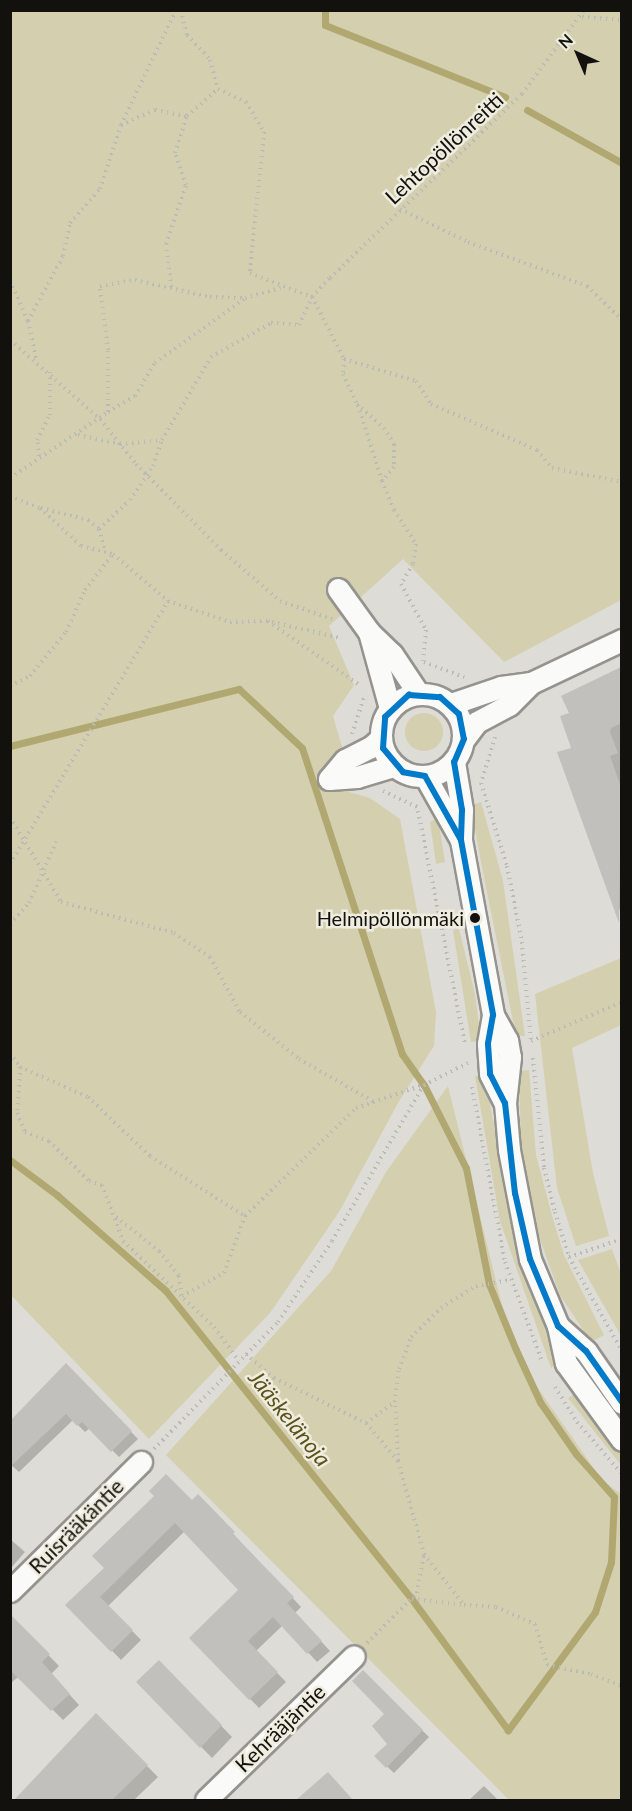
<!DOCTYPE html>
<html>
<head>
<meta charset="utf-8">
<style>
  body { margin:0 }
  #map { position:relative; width:632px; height:1811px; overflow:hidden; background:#dedcd6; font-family:Lato,sans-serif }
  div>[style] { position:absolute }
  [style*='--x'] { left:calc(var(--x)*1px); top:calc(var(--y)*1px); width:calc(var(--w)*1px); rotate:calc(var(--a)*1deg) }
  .green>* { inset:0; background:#d4cfae }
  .round { border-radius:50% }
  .shadow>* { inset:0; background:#0003 }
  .stream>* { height:7px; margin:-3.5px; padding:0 3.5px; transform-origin:3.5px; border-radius:3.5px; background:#b0a771 }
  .building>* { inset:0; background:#c1c0bc }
  .path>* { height:4px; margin-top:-2px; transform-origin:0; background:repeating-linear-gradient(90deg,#babab7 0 1.5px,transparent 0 6px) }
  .roads { filter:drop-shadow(2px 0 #95938e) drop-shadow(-2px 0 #95938e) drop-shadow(0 2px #95938e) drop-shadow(0 -2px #95938e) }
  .street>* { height:21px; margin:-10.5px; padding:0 10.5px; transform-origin:10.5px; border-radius:10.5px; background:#fafaf9 }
  .street>.ring { margin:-10.5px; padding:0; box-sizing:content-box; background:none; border:21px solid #fafaf9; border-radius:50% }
  .bus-1>* { height:6px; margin:-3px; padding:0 3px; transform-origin:3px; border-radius:3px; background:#007ac9 }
  .dots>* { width:16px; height:16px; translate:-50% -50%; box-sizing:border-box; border:3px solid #efeddf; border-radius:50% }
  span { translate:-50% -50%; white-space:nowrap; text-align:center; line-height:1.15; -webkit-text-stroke:5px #efeddf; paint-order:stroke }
  .bus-label { font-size:20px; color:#12110d }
  .right { translate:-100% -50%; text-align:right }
  .street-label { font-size:21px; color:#12110d }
  .water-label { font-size:22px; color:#5b521a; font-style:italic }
  .frame { position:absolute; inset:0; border:12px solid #12110d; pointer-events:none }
  .north { position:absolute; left:548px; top:24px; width:60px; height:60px; -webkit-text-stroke:4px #efeddf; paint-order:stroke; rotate:316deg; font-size:16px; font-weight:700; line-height:24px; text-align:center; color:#12110d }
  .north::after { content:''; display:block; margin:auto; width:21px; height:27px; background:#12110d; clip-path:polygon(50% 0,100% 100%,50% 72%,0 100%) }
</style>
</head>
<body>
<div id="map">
  <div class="green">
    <i style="clip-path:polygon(10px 11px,621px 11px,621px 600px,504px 662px,403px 559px,329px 626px,354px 685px,333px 716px,342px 747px,333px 766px,349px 792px,370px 798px,400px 819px,436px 1012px,434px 1046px,398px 1103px,339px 1212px,270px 1313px,149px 1439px,11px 1295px)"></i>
    <i class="round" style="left:405px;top:713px;width:38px;height:38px"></i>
    <i style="clip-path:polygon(481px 802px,503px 881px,525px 1036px,516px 1036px,480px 857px,471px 806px)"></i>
    <i style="clip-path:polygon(438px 818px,445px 862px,436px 864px,430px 822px)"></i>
    <i style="clip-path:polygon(459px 929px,475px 994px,481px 1041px,471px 1042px,453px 930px)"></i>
    <i style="clip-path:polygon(621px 958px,621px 1025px,572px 1048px,593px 1173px,609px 1236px,576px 1246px,557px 1188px,535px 994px)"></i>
    <i style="clip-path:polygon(529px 1070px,536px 1155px,553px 1219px,564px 1255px,604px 1335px,591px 1342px,560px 1295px,531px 1214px,521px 1152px,519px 1071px)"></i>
    <i style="clip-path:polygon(485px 1075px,512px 1227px,559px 1363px,551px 1368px,500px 1221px,475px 1076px)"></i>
    <i style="clip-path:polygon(448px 1086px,514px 1354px,602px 1480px,621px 1494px,621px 1800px,509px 1800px,166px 1455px,331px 1271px,386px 1172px)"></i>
    <i style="clip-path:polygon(612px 1249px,621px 1274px,621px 1336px,578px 1260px)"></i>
    <i style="clip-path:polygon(576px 1393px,621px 1450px,621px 1465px,568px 1398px)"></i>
  </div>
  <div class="shadow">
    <i style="clip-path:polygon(622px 668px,620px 768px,622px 918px,573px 748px,571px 714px,563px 697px)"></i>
    <i style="clip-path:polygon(66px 1365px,138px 1439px,119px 1457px,90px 1428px,85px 1432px,73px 1420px,19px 1472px,10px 1464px)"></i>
    <i style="clip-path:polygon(198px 1496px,301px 1607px,295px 1613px,330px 1651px,317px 1662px,283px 1625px,256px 1651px,286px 1682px,259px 1708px,191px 1638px,240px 1590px,185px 1531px,108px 1606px,141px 1640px,121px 1660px,68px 1605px)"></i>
    <i style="clip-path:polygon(10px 1539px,25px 1552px,10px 1569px)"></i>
    <i style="clip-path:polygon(18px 1624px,59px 1666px,51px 1674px,79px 1705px,63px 1720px,19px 1676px,10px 1684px,10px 1631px)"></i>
    <i style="clip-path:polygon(159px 1662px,232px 1737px,212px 1758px,138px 1682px)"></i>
    <i style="clip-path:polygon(363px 1673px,429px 1737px,394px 1773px,376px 1756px,389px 1744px,386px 1714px)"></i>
    <i style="clip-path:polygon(96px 1715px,158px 1777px,134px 1800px,18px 1800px)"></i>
    <i style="clip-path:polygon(328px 1774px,352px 1800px,298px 1800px)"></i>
    <i style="clip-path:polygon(484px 1786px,498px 1800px,469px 1800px)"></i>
  </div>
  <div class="stream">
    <i style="--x:325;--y:10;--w:15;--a:90"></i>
    <i style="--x:325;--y:25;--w:194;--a:21.8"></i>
    <i style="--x:527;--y:110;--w:109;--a:29.2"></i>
    <i style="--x:10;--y:746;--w:236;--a:-14"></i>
    <i style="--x:239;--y:689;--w:86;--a:43.1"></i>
    <i style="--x:302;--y:748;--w:322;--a:71.9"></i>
    <i style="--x:402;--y:1054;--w:38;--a:55"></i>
    <i style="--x:424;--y:1085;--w:93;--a:63.2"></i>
    <i style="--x:466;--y:1168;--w:118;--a:78.8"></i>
    <i style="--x:489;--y:1284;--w:71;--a:67.8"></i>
    <i style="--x:516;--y:1350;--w:57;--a:65.2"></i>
    <i style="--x:540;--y:1402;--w:63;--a:55.3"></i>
    <i style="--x:576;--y:1454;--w:57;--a:48.5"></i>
    <i style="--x:614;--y:1497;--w:65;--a:92.6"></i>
    <i style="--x:611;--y:1562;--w:52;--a:107.7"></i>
    <i style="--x:595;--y:1612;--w:147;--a:126.4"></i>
    <i style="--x:508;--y:1730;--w:164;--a:-126.3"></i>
    <i style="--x:411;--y:1598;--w:394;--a:-128.6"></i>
    <i style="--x:165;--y:1290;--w:144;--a:-138.7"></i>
    <i style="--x:57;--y:1195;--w:59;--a:-143.3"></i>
  </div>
  <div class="building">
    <i style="clip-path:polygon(621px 667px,621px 723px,611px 728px,610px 732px,618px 753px,610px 756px,621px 787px,619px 923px,557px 752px,571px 748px,560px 716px,569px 713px,561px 696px)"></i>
    <i style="clip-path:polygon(66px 1363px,132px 1431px,111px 1452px,82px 1422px,77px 1426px,66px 1414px,10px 1467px,10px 1421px)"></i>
    <i style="clip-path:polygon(166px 1474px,192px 1500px,198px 1494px,235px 1532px,233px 1534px,294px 1597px,287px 1603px,322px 1641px,307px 1654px,273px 1617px,248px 1641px,278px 1672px,249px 1700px,189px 1638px,238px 1590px,175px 1523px,100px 1597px,133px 1630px,111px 1652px,65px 1605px,104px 1568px,92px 1556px,154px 1496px,149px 1491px)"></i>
    <i style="clip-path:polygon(10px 1614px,50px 1654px,42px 1662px,70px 1694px,51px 1711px,10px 1670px)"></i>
    <i style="clip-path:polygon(159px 1660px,222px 1725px,200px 1748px,136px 1682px)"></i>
    <i style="clip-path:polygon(363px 1670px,423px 1730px,386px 1768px,374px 1756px,387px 1744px,372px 1726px,384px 1714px,352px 1681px)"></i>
    <i style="clip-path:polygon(96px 1713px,148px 1765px,112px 1800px,14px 1800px)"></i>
    <i style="clip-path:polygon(328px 1772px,353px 1800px,296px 1800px)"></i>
  </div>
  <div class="path">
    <i style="--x:181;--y:10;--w:26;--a:77"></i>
    <i style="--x:187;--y:35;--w:34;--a:47"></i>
    <i style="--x:210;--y:60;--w:30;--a:75"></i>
    <i style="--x:582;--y:17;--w:40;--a:4.3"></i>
    <i style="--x:121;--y:125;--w:37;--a:-24"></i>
    <i style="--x:155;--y:110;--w:33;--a:11"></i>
    <i style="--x:187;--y:116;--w:41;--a:-41.1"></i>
    <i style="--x:218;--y:89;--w:31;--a:25"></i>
    <i style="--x:246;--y:102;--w:35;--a:59"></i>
    <i style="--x:264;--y:132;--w:142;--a:95.7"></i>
    <i style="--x:250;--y:273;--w:66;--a:21.2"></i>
    <i style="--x:312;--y:297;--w:70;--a:62.7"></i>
    <i style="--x:344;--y:359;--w:15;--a:94"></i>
    <i style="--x:343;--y:374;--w:33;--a:65"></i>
    <i style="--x:357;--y:404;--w:36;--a:42"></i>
    <i style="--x:384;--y:428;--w:19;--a:58"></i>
    <i style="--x:394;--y:444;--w:23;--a:90"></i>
    <i style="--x:394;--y:467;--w:18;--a:131"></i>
    <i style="--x:382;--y:481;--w:31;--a:68"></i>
    <i style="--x:394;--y:510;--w:40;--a:57.1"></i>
    <i style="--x:416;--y:544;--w:20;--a:99"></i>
    <i style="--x:413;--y:564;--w:23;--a:121"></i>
    <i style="--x:401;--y:584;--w:52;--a:61.5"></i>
    <i style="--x:426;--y:630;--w:31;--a:96"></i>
    <i style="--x:400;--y:209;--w:76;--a:25.9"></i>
    <i style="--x:468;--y:242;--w:127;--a:20.3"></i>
    <i style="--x:587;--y:286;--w:49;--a:44.2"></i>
    <i style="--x:10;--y:281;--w:44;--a:65.8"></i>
    <i style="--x:28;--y:321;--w:40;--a:78"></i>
    <i style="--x:171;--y:287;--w:43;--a:-96.6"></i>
    <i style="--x:166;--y:244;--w:62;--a:-71.3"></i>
    <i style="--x:186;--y:185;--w:34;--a:-109"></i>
    <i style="--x:175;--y:153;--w:39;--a:-72"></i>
    <i style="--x:28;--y:321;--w:74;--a:-61.7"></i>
    <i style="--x:63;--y:256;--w:34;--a:-78"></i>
    <i style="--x:70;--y:223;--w:45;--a:-48.6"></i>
    <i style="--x:100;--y:189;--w:67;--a:-71.8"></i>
    <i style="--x:121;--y:125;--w:127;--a:-64.4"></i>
    <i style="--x:10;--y:340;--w:120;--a:41.3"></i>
    <i style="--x:100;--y:419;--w:58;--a:51.3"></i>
    <i style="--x:136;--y:464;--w:121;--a:45.3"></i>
    <i style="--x:221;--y:550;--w:78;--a:40.8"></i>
    <i style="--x:280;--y:601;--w:55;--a:19.1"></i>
    <i style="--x:344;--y:359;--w:75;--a:17"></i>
    <i style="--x:416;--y:381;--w:27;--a:57"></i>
    <i style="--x:431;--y:404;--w:116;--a:23.5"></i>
    <i style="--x:537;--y:450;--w:23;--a:50"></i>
    <i style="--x:552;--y:468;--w:71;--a:11.3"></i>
    <i style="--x:358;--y:405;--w:80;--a:72.5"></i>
    <i style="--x:108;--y:412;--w:31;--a:-31"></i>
    <i style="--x:135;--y:396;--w:39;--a:-59"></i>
    <i style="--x:155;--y:363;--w:110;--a:-35.7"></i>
    <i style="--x:78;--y:435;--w:43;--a:12.1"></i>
    <i style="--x:120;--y:444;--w:42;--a:-5.4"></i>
    <i style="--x:39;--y:456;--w:16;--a:-97"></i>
    <i style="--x:37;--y:440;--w:28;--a:-63"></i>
    <i style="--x:50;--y:415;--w:43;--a:-90"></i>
    <i style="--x:10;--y:478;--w:118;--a:-34"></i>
    <i style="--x:108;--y:412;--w:62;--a:-90"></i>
    <i style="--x:108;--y:350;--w:64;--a:-97.1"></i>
    <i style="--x:100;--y:286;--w:36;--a:-10"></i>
    <i style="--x:135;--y:280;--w:77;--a:12.8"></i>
    <i style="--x:210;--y:297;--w:35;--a:2"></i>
    <i style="--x:245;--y:298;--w:37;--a:-16"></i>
    <i style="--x:10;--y:485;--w:18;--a:90"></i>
    <i style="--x:10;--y:496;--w:32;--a:22"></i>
    <i style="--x:40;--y:508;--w:56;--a:42.8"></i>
    <i style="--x:81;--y:546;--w:33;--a:14"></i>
    <i style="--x:113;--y:554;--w:72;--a:40.5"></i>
    <i style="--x:168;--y:601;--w:65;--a:18.7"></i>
    <i style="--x:230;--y:622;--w:38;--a:-2"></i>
    <i style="--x:268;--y:621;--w:113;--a:35"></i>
    <i style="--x:41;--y:508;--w:49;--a:14.3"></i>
    <i style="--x:88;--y:520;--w:14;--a:39"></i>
    <i style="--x:99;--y:529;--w:22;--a:74"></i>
    <i style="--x:99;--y:529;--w:42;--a:-43.1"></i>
    <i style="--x:130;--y:500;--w:41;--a:-55.9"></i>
    <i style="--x:153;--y:466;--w:28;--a:-71"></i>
    <i style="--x:162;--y:440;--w:96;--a:-59.4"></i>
    <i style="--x:211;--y:357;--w:69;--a:-29.5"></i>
    <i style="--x:271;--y:323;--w:28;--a:4"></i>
    <i style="--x:299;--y:325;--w:31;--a:-65"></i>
    <i style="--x:312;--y:297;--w:26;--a:-47"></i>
    <i style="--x:330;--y:278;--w:266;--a:-43.8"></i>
    <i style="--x:522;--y:94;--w:104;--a:-53.6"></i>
    <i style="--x:272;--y:622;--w:70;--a:13.2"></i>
    <i style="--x:424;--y:662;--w:43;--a:20.6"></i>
    <i style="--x:10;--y:686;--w:22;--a:-27"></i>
    <i style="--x:30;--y:676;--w:57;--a:-50.7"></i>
    <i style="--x:66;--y:632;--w:46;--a:-65.7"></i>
    <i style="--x:85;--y:590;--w:46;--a:-52.1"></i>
    <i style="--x:352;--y:734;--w:40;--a:-72"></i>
    <i style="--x:495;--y:737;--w:48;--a:106.9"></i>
    <i style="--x:481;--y:783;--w:87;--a:72.6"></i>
    <i style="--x:507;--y:866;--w:77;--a:78.8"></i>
    <i style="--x:522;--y:942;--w:100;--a:84.9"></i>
    <i style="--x:383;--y:791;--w:40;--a:25"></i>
    <i style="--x:418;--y:811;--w:239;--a:78.6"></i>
    <i style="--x:10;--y:817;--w:99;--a:59"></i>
    <i style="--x:61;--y:902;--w:117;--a:15.3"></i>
    <i style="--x:174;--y:933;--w:43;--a:33.7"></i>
    <i style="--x:210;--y:957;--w:63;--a:61.4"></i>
    <i style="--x:240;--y:1012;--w:75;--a:38.5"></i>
    <i style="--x:299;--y:1059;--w:86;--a:29.8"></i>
    <i style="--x:10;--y:864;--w:307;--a:-59"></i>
    <i style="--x:10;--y:924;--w:28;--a:-48"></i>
    <i style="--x:29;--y:903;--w:67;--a:-66.1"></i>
    <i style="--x:531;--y:1041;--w:99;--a:-23.2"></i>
    <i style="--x:10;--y:1053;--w:17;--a:54"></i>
    <i style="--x:20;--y:1067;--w:46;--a:93.7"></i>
    <i style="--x:17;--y:1113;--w:21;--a:67"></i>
    <i style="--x:25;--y:1132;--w:26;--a:21"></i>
    <i style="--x:49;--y:1141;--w:57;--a:45"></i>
    <i style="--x:89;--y:1181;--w:14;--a:17"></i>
    <i style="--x:102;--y:1185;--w:60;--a:69.4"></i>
    <i style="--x:123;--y:1241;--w:125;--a:43.4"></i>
    <i style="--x:214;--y:1327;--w:42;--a:53.7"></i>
    <i style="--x:533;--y:1058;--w:111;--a:84.3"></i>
    <i style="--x:544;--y:1168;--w:45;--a:76"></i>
    <i style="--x:555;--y:1212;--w:47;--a:72.7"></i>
    <i style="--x:569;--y:1257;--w:108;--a:60.6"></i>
    <i style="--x:20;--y:1067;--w:74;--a:23.8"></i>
    <i style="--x:88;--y:1097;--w:86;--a:43.6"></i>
    <i style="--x:150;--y:1156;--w:112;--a:32.3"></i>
    <i style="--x:472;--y:1087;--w:178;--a:79.3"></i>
    <i style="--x:505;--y:1262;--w:106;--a:69.5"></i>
    <i style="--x:116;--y:1217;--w:55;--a:38.3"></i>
    <i style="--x:159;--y:1251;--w:32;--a:51"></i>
    <i style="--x:179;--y:1276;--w:20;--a:81"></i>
    <i style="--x:182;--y:1296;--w:48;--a:-28.7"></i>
    <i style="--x:224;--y:1273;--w:61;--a:-69.8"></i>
    <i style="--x:245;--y:1216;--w:155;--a:-44.2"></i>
    <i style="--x:356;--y:1108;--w:71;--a:-18.9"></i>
    <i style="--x:569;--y:1257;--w:56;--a:-18.8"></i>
    <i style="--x:246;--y:1354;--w:37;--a:41"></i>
    <i style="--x:274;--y:1378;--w:102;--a:26.1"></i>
    <i style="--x:366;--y:1423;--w:50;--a:49.9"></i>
    <i style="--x:398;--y:1461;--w:97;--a:74.4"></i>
    <i style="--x:424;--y:1554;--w:65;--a:51.9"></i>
    <i style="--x:464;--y:1605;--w:32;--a:4"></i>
    <i style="--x:496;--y:1607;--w:43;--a:23.6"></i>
    <i style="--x:535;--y:1624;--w:43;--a:73.7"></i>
    <i style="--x:547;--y:1665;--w:45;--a:11.6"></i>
    <i style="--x:591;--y:1674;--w:33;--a:21"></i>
    <i style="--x:555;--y:1387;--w:41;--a:57.8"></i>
    <i style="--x:577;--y:1422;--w:69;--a:49.1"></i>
    <i style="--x:366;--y:1423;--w:36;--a:-36"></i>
    <i style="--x:154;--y:1449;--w:177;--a:-45.7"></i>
    <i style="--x:278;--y:1322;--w:97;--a:-56.3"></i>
    <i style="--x:332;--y:1241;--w:181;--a:-59.5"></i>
    <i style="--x:424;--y:1085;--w:49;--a:-26.6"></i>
    <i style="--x:398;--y:1461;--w:59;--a:-92.9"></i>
    <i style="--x:395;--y:1402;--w:33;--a:-83"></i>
    <i style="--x:399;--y:1369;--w:34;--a:-69"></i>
    <i style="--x:411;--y:1337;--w:42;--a:-44"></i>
    <i style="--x:441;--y:1308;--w:41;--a:-32.2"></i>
    <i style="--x:476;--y:1286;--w:36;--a:-10"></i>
    <i style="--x:412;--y:1599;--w:52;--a:6.6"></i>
    <i style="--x:367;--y:1643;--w:71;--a:-45"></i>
    <i style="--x:417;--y:1593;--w:39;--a:-80"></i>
  </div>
  <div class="roads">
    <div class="street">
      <i style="--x:338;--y:589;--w:53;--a:54.2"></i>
      <i style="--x:369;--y:632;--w:32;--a:44"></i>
      <i style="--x:392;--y:654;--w:47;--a:56.3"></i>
      <i style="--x:369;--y:632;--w:79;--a:74.6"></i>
      <i class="ring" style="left:381px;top:694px;width:61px;height:61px"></i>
      <i style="--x:451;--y:704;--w:53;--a:-18.8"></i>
      <i style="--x:501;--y:687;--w:30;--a:-8"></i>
      <i style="--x:531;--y:683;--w:101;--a:-25.3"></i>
      <i style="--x:464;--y:739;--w:21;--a:-53"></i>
      <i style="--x:477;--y:722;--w:36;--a:-28"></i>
      <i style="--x:509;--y:705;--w:31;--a:-45"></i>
      <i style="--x:454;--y:762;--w:49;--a:80.5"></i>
      <i style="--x:462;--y:810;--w:30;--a:92"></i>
      <i style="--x:461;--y:840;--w:178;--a:79.6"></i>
      <i style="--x:493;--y:1015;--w:29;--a:100"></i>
      <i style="--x:488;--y:1044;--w:30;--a:86"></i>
      <i style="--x:490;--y:1074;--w:33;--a:63"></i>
      <i style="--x:425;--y:776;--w:73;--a:60.6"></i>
      <i style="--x:329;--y:779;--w:25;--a:-50"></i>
      <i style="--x:345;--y:760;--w:29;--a:-27"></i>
      <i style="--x:371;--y:747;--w:13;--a:-42"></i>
      <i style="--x:329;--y:779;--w:28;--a:-4"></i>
      <i style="--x:357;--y:777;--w:39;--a:-17"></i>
      <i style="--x:493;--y:1015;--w:29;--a:61"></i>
      <i style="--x:507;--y:1040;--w:17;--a:80"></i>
      <i style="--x:510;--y:1057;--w:46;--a:96.2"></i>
      <i style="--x:505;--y:1103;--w:47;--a:85.1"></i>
      <i style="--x:509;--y:1150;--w:111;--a:79.1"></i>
      <i style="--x:530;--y:1259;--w:73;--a:67.3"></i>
      <i style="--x:558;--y:1326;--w:38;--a:78"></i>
      <i style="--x:566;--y:1363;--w:95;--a:54"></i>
      <i style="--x:558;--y:1326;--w:38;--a:42"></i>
      <i style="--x:586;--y:1351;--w:63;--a:55.3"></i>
      <i style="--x:10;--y:1591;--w:184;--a:-44.6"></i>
      <i style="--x:206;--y:1800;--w:206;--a:-44.2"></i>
    </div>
  </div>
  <div class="bus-1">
    <i style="--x:409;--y:695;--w:31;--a:4"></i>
    <i style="--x:440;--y:697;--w:25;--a:42"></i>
    <i style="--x:459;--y:714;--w:25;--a:79"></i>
    <i style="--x:464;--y:739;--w:25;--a:113"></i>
    <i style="--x:454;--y:762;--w:49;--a:80.5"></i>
    <i style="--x:462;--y:810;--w:30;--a:92"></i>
    <i style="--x:461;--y:840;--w:73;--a:-119.4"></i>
    <i style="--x:425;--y:776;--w:22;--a:-170"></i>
    <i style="--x:403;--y:772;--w:31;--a:-130"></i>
    <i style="--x:383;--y:748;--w:31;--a:-86"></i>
    <i style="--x:385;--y:717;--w:33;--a:-43"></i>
    <i style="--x:461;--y:840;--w:178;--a:79.6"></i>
    <i style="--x:493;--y:1015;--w:29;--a:100"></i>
    <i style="--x:488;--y:1044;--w:30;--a:86"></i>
    <i style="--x:490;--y:1074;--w:33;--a:63"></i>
    <i style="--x:505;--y:1103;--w:91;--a:83.7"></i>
    <i style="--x:515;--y:1193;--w:68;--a:77.2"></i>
    <i style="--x:530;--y:1259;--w:73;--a:67.3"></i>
    <i style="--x:558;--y:1326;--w:38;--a:42"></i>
    <i style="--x:586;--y:1351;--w:62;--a:54.8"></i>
  </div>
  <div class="dots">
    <i style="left:475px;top:918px;background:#12110d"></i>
  </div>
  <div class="bus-label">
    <span class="right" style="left:464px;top:918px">Helmipöllönmäki</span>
  </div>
  <div class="street-label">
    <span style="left:444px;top:148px;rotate:-43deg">Lehtopöllönreitti</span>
    <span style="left:76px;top:1526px;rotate:-45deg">Ruisrääkäntie</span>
    <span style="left:280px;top:1728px;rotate:-44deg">Kehrääjäntie</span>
  </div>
  <div class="water-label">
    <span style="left:290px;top:1418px;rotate:51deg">Jääskelänoja</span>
  </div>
  <div class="frame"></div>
  <div class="north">N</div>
</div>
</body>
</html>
